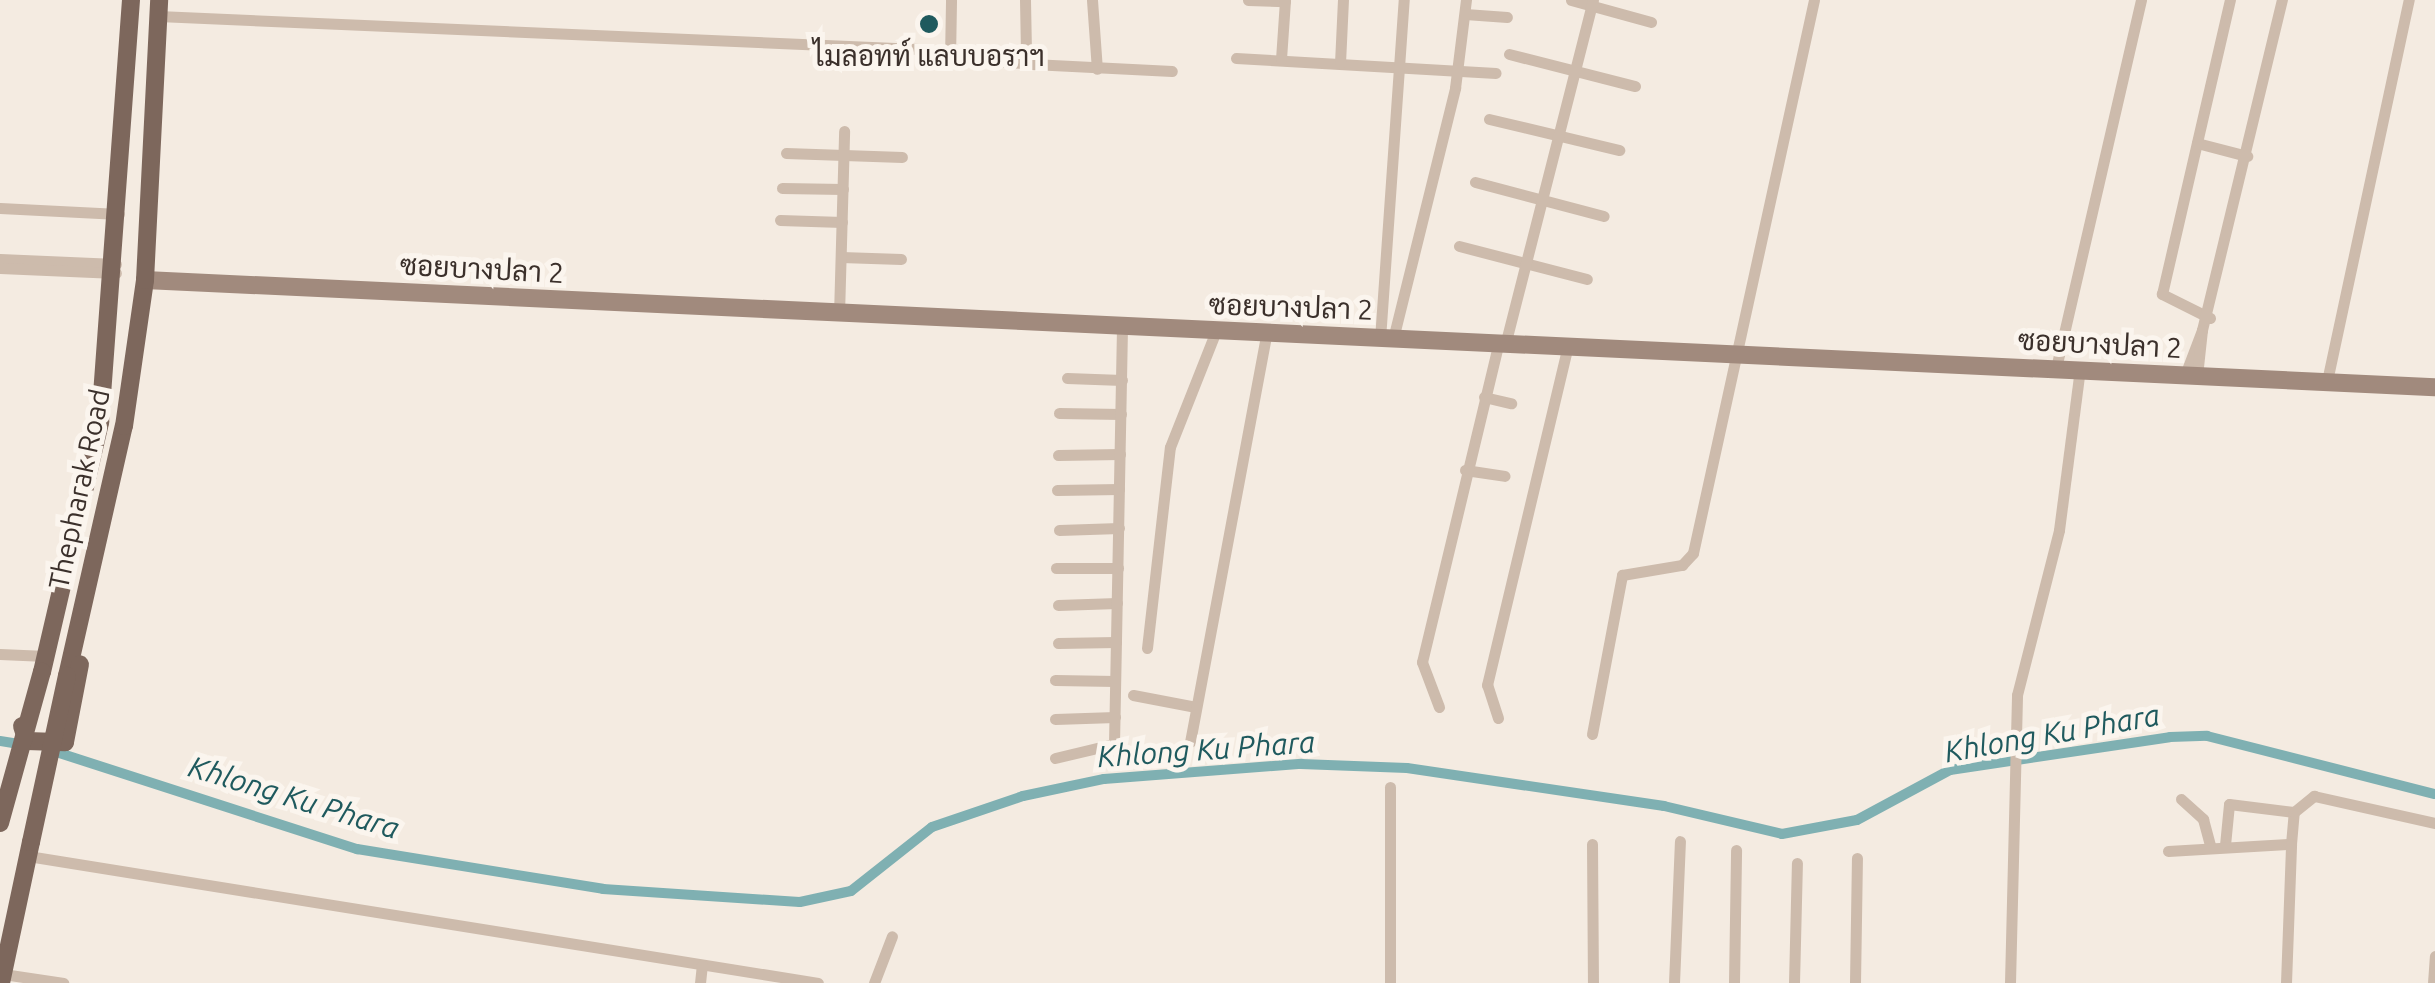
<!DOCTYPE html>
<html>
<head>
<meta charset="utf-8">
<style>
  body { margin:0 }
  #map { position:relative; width:2435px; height:983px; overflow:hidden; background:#f4ebe1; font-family:Ubuntu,Sarabun,sans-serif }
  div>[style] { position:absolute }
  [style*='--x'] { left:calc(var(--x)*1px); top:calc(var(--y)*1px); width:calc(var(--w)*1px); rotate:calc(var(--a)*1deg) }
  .canal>* { height:10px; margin:-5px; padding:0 5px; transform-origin:5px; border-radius:5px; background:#7fb0b2 }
  .street>* { height:11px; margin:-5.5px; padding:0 5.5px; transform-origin:5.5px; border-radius:5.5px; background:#cdbbac }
  .secondary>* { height:18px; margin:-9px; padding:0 9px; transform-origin:9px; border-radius:9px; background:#a18a7d }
  .primary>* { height:18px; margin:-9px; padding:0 9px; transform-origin:9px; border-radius:9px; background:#7d675c }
  .primary-bridge>* { height:18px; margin:-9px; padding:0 9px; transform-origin:9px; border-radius:9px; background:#7d675c }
  .dots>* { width:28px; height:28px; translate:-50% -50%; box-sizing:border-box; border:5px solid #fbf5ee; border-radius:50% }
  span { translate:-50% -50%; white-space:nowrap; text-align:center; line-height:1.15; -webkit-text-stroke:10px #fbf5ee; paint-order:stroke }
  .poi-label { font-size:28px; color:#3b302b }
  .street-label { font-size:28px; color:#3b302b }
  .water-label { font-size:30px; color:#1f5a5e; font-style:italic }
</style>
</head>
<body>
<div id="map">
  <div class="canal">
    <i style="--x:0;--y:741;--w:24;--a:9"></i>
    <i style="--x:50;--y:750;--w:323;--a:17.9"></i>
    <i style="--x:357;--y:849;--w:249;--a:9.2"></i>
    <i style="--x:603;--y:889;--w:197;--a:3.8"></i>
    <i style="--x:800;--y:902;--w:52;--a:-12.2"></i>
    <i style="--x:851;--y:891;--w:103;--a:-38.3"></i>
    <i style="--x:932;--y:827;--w:96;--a:-18.8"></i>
    <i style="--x:1023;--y:796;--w:83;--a:-11.9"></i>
    <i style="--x:1104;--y:779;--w:198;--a:-4.4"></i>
    <i style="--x:1301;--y:764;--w:106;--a:2.2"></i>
    <i style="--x:1407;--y:768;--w:260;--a:8.4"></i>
    <i style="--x:1664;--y:806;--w:121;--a:13.3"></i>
    <i style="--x:1782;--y:834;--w:76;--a:-10.6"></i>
    <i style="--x:1857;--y:820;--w:106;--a:-28.3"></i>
    <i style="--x:1950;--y:770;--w:222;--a:-8.5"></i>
    <i style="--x:2170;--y:737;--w:37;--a:-2"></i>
    <i style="--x:2207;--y:736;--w:235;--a:14.3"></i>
  </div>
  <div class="street">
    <i style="--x:1025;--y:0;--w:52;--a:88.9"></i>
    <i style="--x:1092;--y:0;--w:69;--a:85.9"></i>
    <i style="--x:1248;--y:0;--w:37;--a:2"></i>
    <i style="--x:1571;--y:0;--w:83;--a:15.4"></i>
    <i style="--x:1465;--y:14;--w:42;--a:4.1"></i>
    <i style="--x:158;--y:16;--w:761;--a:2.49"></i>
    <i style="--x:1509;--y:54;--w:130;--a:14.3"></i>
    <i style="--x:942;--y:58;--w:81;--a:3.5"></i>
    <i style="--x:1236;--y:58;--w:260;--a:3.3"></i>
    <i style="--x:950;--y:59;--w:59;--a:-89"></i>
    <i style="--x:1281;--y:59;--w:59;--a:-86.1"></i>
    <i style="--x:1340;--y:63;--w:63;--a:-87.3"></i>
    <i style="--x:1032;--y:64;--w:140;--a:2.9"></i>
    <i style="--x:1489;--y:119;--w:134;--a:13.4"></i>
    <i style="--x:2197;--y:143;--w:52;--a:14.6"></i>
    <i style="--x:786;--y:153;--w:116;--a:2"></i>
    <i style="--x:1475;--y:182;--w:133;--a:14.8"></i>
    <i style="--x:782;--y:188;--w:61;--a:0.9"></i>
    <i style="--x:0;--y:208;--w:119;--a:2.9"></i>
    <i style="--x:780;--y:220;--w:62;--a:1.8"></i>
    <i style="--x:1459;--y:246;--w:132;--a:14.5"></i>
    <i style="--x:841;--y:257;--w:60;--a:1.9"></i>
    <i style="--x:0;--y:259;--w:116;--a:2.5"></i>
    <i style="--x:0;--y:268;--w:116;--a:2.5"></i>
    <i style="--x:839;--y:315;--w:184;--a:-88.4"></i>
    <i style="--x:2210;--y:318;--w:54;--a:-153.4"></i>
    <i style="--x:2162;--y:294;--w:302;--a:-77"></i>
    <i style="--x:2202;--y:330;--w:340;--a:-76.4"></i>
    <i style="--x:1380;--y:339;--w:340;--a:-86"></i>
    <i style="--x:1393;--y:339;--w:259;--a:-76.1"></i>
    <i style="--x:1455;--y:88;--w:89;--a:-82.9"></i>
    <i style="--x:1505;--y:345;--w:356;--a:-75.7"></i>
    <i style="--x:2056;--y:368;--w:378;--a:-77"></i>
    <i style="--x:2185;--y:375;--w:48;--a:-69.3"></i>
    <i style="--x:2202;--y:330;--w:46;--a:96.2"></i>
    <i style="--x:1067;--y:378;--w:55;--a:2.1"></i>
    <i style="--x:2327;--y:381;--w:390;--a:-77.9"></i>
    <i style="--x:1484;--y:397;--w:28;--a:13"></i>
    <i style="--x:1059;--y:413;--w:62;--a:0.9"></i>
    <i style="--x:1058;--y:455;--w:62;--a:-0.9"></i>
    <i style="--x:1465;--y:470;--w:40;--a:8.5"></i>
    <i style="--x:1057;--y:490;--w:62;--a:-0.9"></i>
    <i style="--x:1059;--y:530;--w:60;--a:-1.9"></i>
    <i style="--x:1056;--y:568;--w:62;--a:0"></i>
    <i style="--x:1058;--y:605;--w:59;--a:-1.9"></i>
    <i style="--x:1058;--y:643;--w:58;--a:-1"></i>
    <i style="--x:1147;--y:648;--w:202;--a:-83.5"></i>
    <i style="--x:1170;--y:447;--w:125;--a:-68.4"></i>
    <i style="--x:0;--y:654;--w:46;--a:2.5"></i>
    <i style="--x:1055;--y:680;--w:60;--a:1"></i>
    <i style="--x:1133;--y:695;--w:64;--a:10.8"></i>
    <i style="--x:1439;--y:707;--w:48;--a:-110.7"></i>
    <i style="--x:1422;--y:662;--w:326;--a:-76.5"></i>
    <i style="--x:1498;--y:718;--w:35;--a:-108"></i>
    <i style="--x:1487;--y:685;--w:346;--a:-76.6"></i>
    <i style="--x:1055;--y:719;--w:60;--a:-1.9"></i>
    <i style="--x:1592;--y:734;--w:162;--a:-79.3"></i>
    <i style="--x:1622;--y:575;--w:61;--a:-9.5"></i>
    <i style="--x:1682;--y:565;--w:16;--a:-47"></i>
    <i style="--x:1693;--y:553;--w:566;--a:-77.66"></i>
    <i style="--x:1190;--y:742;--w:414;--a:-79.4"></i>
    <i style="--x:1055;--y:758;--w:61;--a:-13.3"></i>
    <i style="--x:1114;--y:744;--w:416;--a:-88.9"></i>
    <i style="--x:1390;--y:787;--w:196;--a:90"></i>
    <i style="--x:2181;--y:799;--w:30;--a:42"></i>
    <i style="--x:2203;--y:819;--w:28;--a:75"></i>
    <i style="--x:1592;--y:844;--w:139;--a:89.6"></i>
    <i style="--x:2225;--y:845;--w:41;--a:-84.4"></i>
    <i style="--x:2229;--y:804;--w:65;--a:7"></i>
    <i style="--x:2168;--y:851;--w:123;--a:-3.3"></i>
    <i style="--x:2291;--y:844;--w:32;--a:-85"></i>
    <i style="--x:2294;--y:812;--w:26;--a:-39"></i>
    <i style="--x:2314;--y:796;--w:124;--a:12.6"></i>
    <i style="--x:28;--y:856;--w:800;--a:9.13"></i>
    <i style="--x:3;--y:974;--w:61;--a:8.5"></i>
    <i style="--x:700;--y:983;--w:18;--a:-84"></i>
    <i style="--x:874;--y:983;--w:50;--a:-69"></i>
    <i style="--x:1674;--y:983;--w:142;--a:-87.6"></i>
    <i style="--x:1734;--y:983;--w:133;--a:-89.1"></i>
    <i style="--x:1794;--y:983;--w:120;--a:-88.6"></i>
    <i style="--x:1855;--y:983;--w:125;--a:-89.1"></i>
    <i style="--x:2010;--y:983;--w:288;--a:-88.6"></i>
    <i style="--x:2017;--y:695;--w:170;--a:-75.7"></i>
    <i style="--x:2059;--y:530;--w:162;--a:-82.6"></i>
    <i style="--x:2286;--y:983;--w:139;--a:-87.9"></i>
    <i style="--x:2433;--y:983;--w:27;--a:-86"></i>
  </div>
  <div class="secondary">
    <i style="--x:145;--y:280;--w:2292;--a:2.68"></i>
  </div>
  <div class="primary">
    <i style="--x:42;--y:672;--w:257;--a:-76.9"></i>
    <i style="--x:100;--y:422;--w:423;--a:-85.8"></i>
    <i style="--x:67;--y:676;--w:256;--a:-77.2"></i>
    <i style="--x:124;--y:426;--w:148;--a:-81.8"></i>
    <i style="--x:145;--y:280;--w:280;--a:-87.1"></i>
    <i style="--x:22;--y:726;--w:16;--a:72"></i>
    <i style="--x:27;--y:741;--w:38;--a:2"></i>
    <i style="--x:65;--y:742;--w:79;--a:-79.1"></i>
    <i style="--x:1;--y:983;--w:144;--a:-78"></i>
  </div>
  <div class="primary-bridge">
    <i style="--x:0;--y:823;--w:157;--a:-74.5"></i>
    <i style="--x:31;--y:842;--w:170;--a:-77.8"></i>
  </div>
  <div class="dots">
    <i style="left:929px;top:24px;background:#1f5a5e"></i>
  </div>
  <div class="poi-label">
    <span style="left:929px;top:56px">ไมลอทท์ แลบบอราฯ</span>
  </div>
  <div class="street-label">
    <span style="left:482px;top:269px;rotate:3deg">ซอยบางปลา 2</span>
    <span style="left:1291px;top:307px;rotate:2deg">ซอยบางปลา 2</span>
    <span style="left:2100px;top:344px;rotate:3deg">ซอยบางปลา 2</span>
    <span style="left:79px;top:489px;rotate:-78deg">Thepharak Road</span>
  </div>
  <div class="water-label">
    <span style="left:2052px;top:733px;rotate:-10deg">Khlong Ku Phara</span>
    <span style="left:1206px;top:749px;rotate:-4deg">Khlong Ku Phara</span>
    <span style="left:294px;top:797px;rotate:17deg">Khlong Ku Phara</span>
  </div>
</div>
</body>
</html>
